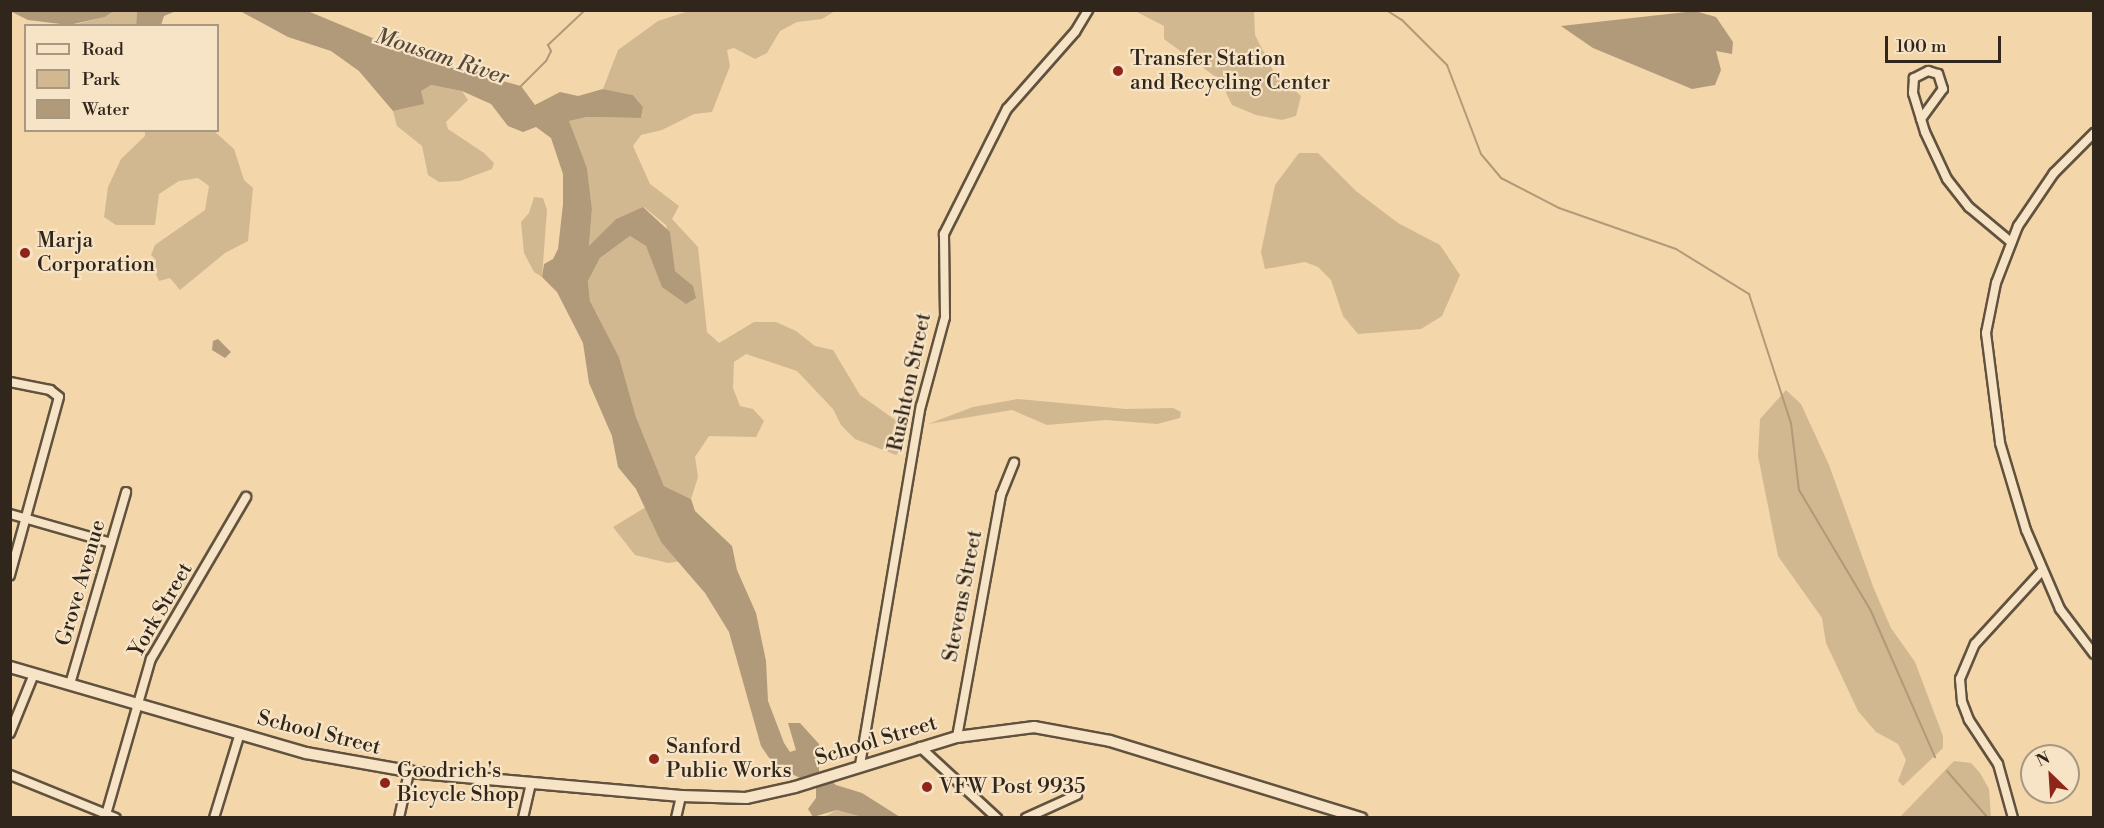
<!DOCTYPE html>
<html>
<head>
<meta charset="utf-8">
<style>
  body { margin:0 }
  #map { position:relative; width:2104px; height:828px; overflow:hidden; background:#f3d6a9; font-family:"Libre Bodoni",serif }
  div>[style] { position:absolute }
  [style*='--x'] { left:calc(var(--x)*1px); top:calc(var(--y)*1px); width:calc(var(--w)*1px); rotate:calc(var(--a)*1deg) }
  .green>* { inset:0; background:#d2b891 }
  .water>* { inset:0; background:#b19a79 }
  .stream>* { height:2px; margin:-1px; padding:0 1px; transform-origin:1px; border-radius:1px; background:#b19a79 }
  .roads { filter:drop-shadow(2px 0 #61523e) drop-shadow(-2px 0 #61523e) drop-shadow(0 2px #61523e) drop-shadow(0 -2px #61523e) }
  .minor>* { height:8px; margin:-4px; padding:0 4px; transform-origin:4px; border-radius:4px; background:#f7e4c7 }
  .tertiary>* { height:10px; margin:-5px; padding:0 5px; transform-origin:5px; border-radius:5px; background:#f7e4c7 }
  .dots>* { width:16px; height:16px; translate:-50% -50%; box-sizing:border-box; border:3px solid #f7e4c7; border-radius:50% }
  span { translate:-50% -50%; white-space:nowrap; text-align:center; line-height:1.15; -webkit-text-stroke:4.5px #f7e4c7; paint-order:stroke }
  .poi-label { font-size:21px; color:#30261b }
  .left { translate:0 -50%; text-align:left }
  .street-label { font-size:21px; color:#30261b }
  .water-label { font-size:22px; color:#574937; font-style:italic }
  .frame { position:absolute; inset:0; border:12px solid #30261b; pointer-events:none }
  .legend { position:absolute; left:24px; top:24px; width:195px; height:108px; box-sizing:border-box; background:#f7e4c7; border:2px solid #a79882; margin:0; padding:8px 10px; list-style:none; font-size:18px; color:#30261b }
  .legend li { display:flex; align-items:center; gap:12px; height:30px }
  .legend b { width:30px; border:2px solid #a79882 }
  .north { position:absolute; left:2020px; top:744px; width:60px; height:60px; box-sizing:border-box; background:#f7e4c7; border:2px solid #a79882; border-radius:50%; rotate:335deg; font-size:16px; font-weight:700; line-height:24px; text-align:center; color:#30261b }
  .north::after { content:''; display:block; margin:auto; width:21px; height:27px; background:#8f2418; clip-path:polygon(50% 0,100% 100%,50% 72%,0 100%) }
  .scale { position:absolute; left:1885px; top:36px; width:116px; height:27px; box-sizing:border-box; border:3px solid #30261b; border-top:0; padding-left:8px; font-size:18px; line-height:21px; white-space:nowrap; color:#30261b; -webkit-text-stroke:4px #f7e4c7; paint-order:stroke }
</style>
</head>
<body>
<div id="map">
  <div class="green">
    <i style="clip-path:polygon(114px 11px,137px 11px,136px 25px,69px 26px,105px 17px)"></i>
    <i style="clip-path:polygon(689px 11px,835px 11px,822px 19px,797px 22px,780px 31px,767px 53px,755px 59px,734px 48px,727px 50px,730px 66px,712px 112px,694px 114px,662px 130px,641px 135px,633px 146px,650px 184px,679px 206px,672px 219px,698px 247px,707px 332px,719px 343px,754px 322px,776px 322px,796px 331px,815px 346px,833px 350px,860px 395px,904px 426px,900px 452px,896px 455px,855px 439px,841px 425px,833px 409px,797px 371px,746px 354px,734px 362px,733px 388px,740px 406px,753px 409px,764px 421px,756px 437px,709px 436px,695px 457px,698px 477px,691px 499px,664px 486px,636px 417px,619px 357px,590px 301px,588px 281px,600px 258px,630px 236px,646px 246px,663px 287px,674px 294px,692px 286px,675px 271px,666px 225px,644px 207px,616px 219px,589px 247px,592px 209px,587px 168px,568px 121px,584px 117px,641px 118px,643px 107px,633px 95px,603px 89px,618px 50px,658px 21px)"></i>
    <i style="clip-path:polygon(1135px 11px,1254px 11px,1255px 35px,1274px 72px,1301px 96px,1296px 116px,1282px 120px,1256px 115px,1232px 105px,1220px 80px,1164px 39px,1164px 26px)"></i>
    <i style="clip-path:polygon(431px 85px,462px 91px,468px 100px,446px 122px,448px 129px,484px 153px,494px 163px,492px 169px,460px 181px,439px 182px,428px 175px,422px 146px,397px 126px,393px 111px,415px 106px,423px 87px)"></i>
    <i style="clip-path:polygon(145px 131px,214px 131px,234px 149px,244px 180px,253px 188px,248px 241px,225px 253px,180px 290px,170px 278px,159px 281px,155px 272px,156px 260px,151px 255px,155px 245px,205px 210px,209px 186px,198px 178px,179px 181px,159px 194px,155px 225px,116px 225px,104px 217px,108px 187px,121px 159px,145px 136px)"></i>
    <i style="clip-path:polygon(1299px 153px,1318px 153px,1356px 191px,1398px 223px,1440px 245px,1460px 275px,1442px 316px,1421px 329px,1358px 334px,1343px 316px,1331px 280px,1318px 267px,1305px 262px,1265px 269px,1261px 252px,1275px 185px)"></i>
    <i style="clip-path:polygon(534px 197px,543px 198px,547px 210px,542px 277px,534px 272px,524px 253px,521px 222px,529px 213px)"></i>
    <i style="clip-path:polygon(1786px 390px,1801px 404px,1829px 465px,1874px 589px,1891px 628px,1915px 662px,1943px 736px,1943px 748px,1903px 786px,1898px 781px,1906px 760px,1898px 744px,1876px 732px,1858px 711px,1826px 643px,1822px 618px,1778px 556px,1758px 456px,1760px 419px)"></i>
    <i style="clip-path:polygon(1018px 399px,1126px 409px,1173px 408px,1181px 412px,1180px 418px,1157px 424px,1106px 420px,1047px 425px,1012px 410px,928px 424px,973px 407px)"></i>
    <i style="clip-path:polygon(646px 507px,661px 542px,681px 561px,668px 563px,635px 555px,613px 527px)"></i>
    <i style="clip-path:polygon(1954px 761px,1971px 763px,1980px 773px,1989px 789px,1991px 817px,1900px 817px)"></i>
    <i style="clip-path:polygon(837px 810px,855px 812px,863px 817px,822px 818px)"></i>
  </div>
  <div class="water">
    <i style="clip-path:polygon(10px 11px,11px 10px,114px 11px,105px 17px,69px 25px,28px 20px)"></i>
    <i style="clip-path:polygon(137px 11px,137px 10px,176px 11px,164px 16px,161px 25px,136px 26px)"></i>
    <i style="clip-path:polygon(240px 11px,310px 12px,375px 39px,398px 37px,409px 42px,419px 59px,521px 86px,535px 105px,560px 92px,578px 96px,603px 89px,633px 95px,643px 107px,641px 118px,586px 117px,569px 121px,587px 168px,592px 209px,589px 246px,616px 219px,643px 207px,670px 232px,675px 271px,693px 286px,696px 298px,686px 304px,662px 287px,646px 246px,630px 236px,600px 258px,588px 281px,590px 301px,619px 357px,636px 417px,664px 486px,691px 499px,695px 511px,732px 546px,737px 570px,756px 613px,766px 661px,768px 701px,784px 743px,790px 752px,796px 750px,788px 723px,800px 723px,819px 744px,819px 772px,836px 785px,862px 793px,900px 817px,863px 817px,837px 810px,813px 817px,808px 809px,816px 798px,816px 786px,774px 765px,761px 746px,729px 632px,705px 593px,661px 542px,636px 489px,618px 467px,612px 436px,589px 383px,583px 343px,557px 292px,542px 277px,544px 264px,553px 259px,558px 249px,563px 204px,563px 174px,551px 138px,536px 127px,523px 132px,508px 126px,491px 104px,462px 91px,431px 85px,421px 91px,424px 104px,393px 111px,359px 71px,331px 51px,288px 37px)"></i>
    <i style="clip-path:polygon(1695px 11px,1716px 17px,1733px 42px,1732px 54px,1716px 51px,1721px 70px,1715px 85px,1692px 89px,1593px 48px,1561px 26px)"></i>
    <i style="clip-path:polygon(218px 339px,231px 352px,225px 358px,212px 350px,213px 341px)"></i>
  </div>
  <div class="stream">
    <i style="--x:1386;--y:10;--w:19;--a:32"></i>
    <i style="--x:1402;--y:20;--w:64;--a:45"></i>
    <i style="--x:1447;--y:65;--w:95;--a:69.1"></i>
    <i style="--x:1481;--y:154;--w:31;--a:50"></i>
    <i style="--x:1501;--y:178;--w:65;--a:27.3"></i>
    <i style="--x:1559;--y:208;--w:124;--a:19.3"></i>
    <i style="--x:1676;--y:249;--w:86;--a:31.7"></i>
    <i style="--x:1749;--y:294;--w:136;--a:72"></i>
    <i style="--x:1791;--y:423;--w:67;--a:83.2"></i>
    <i style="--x:1799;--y:490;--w:139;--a:59.2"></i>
    <i style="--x:1870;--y:609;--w:162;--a:66.3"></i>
    <i style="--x:521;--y:86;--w:35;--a:-45"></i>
    <i style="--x:546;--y:61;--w:11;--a:-63"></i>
    <i style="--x:551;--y:51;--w:7;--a:-117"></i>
    <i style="--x:548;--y:45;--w:51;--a:-43.4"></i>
    <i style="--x:1947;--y:771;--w:62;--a:48.9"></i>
  </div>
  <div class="roads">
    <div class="minor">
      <i style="--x:1921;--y:119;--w:37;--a:-54"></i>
      <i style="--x:1943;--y:89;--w:16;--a:-108"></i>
      <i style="--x:1938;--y:74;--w:10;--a:-163"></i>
      <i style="--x:1928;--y:71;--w:16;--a:153"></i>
      <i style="--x:1914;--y:78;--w:15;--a:94"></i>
      <i style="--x:1913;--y:93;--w:41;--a:72.9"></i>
      <i style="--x:1925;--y:132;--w:52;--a:64.9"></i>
      <i style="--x:1947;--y:179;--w:36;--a:52"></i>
      <i style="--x:1969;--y:207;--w:55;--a:39.8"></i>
      <i style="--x:2094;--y:133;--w:57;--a:135"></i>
      <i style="--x:2054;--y:173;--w:64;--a:124.2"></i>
      <i style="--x:2018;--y:226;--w:61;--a:111.1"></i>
      <i style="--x:1996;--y:283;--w:51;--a:101.3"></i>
      <i style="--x:1986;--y:333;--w:111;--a:82.7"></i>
      <i style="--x:2000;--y:443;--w:91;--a:73.4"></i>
      <i style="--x:2026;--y:530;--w:86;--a:66.7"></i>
      <i style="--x:2060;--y:609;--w:56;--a:52.9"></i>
      <i style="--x:10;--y:382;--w:41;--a:11.3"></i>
      <i style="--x:50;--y:390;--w:11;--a:38"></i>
      <i style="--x:59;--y:397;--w:185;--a:105.4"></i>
      <i style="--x:10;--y:514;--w:105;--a:16"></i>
      <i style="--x:70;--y:684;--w:200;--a:-73.7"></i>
      <i style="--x:10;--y:733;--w:64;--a:-67.9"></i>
      <i style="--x:957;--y:737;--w:246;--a:-79.7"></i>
      <i style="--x:1001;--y:495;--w:35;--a:-68"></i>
      <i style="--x:920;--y:747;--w:105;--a:42.7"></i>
      <i style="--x:860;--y:765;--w:364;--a:-80.4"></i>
      <i style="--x:921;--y:406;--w:92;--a:-74.9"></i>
      <i style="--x:945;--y:317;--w:83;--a:-90.7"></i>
      <i style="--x:944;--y:234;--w:140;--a:-63.3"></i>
      <i style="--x:1007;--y:109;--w:103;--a:-48.6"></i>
      <i style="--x:1075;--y:32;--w:26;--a:-59"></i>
      <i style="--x:10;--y:775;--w:114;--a:22.1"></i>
      <i style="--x:105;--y:818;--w:166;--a:-73.9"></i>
      <i style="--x:151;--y:659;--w:188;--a:-59.6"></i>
      <i style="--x:214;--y:818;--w:89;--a:-73"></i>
      <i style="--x:399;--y:818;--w:47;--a:-77.7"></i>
      <i style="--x:523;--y:818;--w:36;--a:-77"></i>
      <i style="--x:676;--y:818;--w:23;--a:-77"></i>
      <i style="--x:1026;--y:818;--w:56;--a:-24.3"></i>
      <i style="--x:2013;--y:818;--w:56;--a:-105.5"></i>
      <i style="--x:1998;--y:764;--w:53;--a:-123.4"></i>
      <i style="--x:1969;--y:720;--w:19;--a:-111"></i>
      <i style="--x:1962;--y:702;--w:23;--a:-95"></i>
      <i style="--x:1960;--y:679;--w:38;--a:-67"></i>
      <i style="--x:1975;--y:644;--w:98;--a:-47.5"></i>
    </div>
    <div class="tertiary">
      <i style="--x:10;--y:667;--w:308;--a:16.2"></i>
      <i style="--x:306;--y:753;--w:115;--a:10"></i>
      <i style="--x:419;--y:773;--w:263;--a:5"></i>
      <i style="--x:681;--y:796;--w:65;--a:1.8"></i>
      <i style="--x:746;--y:798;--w:50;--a:-12.7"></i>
      <i style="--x:795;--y:787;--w:170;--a:-17.2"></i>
      <i style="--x:957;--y:737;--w:78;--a:-7.4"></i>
      <i style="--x:1034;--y:727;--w:77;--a:10.4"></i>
      <i style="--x:1110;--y:741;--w:263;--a:17.1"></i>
    </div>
  </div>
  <div class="dots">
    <i style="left:1118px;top:71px;background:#8f2418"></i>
    <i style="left:25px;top:253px;background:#8f2418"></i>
    <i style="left:654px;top:759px;background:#8f2418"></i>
    <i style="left:385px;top:783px;background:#8f2418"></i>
    <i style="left:927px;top:787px;background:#8f2418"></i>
  </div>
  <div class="poi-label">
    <span class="left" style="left:1130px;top:71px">Transfer Station<br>and Recycling Center</span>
    <span class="left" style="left:37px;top:253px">Marja<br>Corporation</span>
    <span class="left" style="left:666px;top:759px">Sanford<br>Public Works</span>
    <span class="left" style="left:397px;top:783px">Goodrich's<br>Bicycle Shop</span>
    <span class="left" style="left:939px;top:787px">VFW Post 9935</span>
  </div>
  <div class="street-label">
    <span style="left:910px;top:382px;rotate:-78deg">Rushton Street</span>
    <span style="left:81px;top:583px;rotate:-74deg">Grove Avenue</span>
    <span style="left:963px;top:596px;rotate:-79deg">Stevens Street</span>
    <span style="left:161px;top:610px;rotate:-60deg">York Street</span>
    <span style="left:319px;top:733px;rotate:14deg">School Street</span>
    <span style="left:876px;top:741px;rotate:-17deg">School Street</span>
  </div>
  <div class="water-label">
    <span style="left:442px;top:57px;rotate:18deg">Mousam River</span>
  </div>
  <div class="frame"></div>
  <ul class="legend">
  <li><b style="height:8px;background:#f7e4c7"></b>Road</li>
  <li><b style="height:16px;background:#d2b891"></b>Park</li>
  <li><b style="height:16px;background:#b19a79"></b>Water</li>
  </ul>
  <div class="north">N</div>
  <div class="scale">100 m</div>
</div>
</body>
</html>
